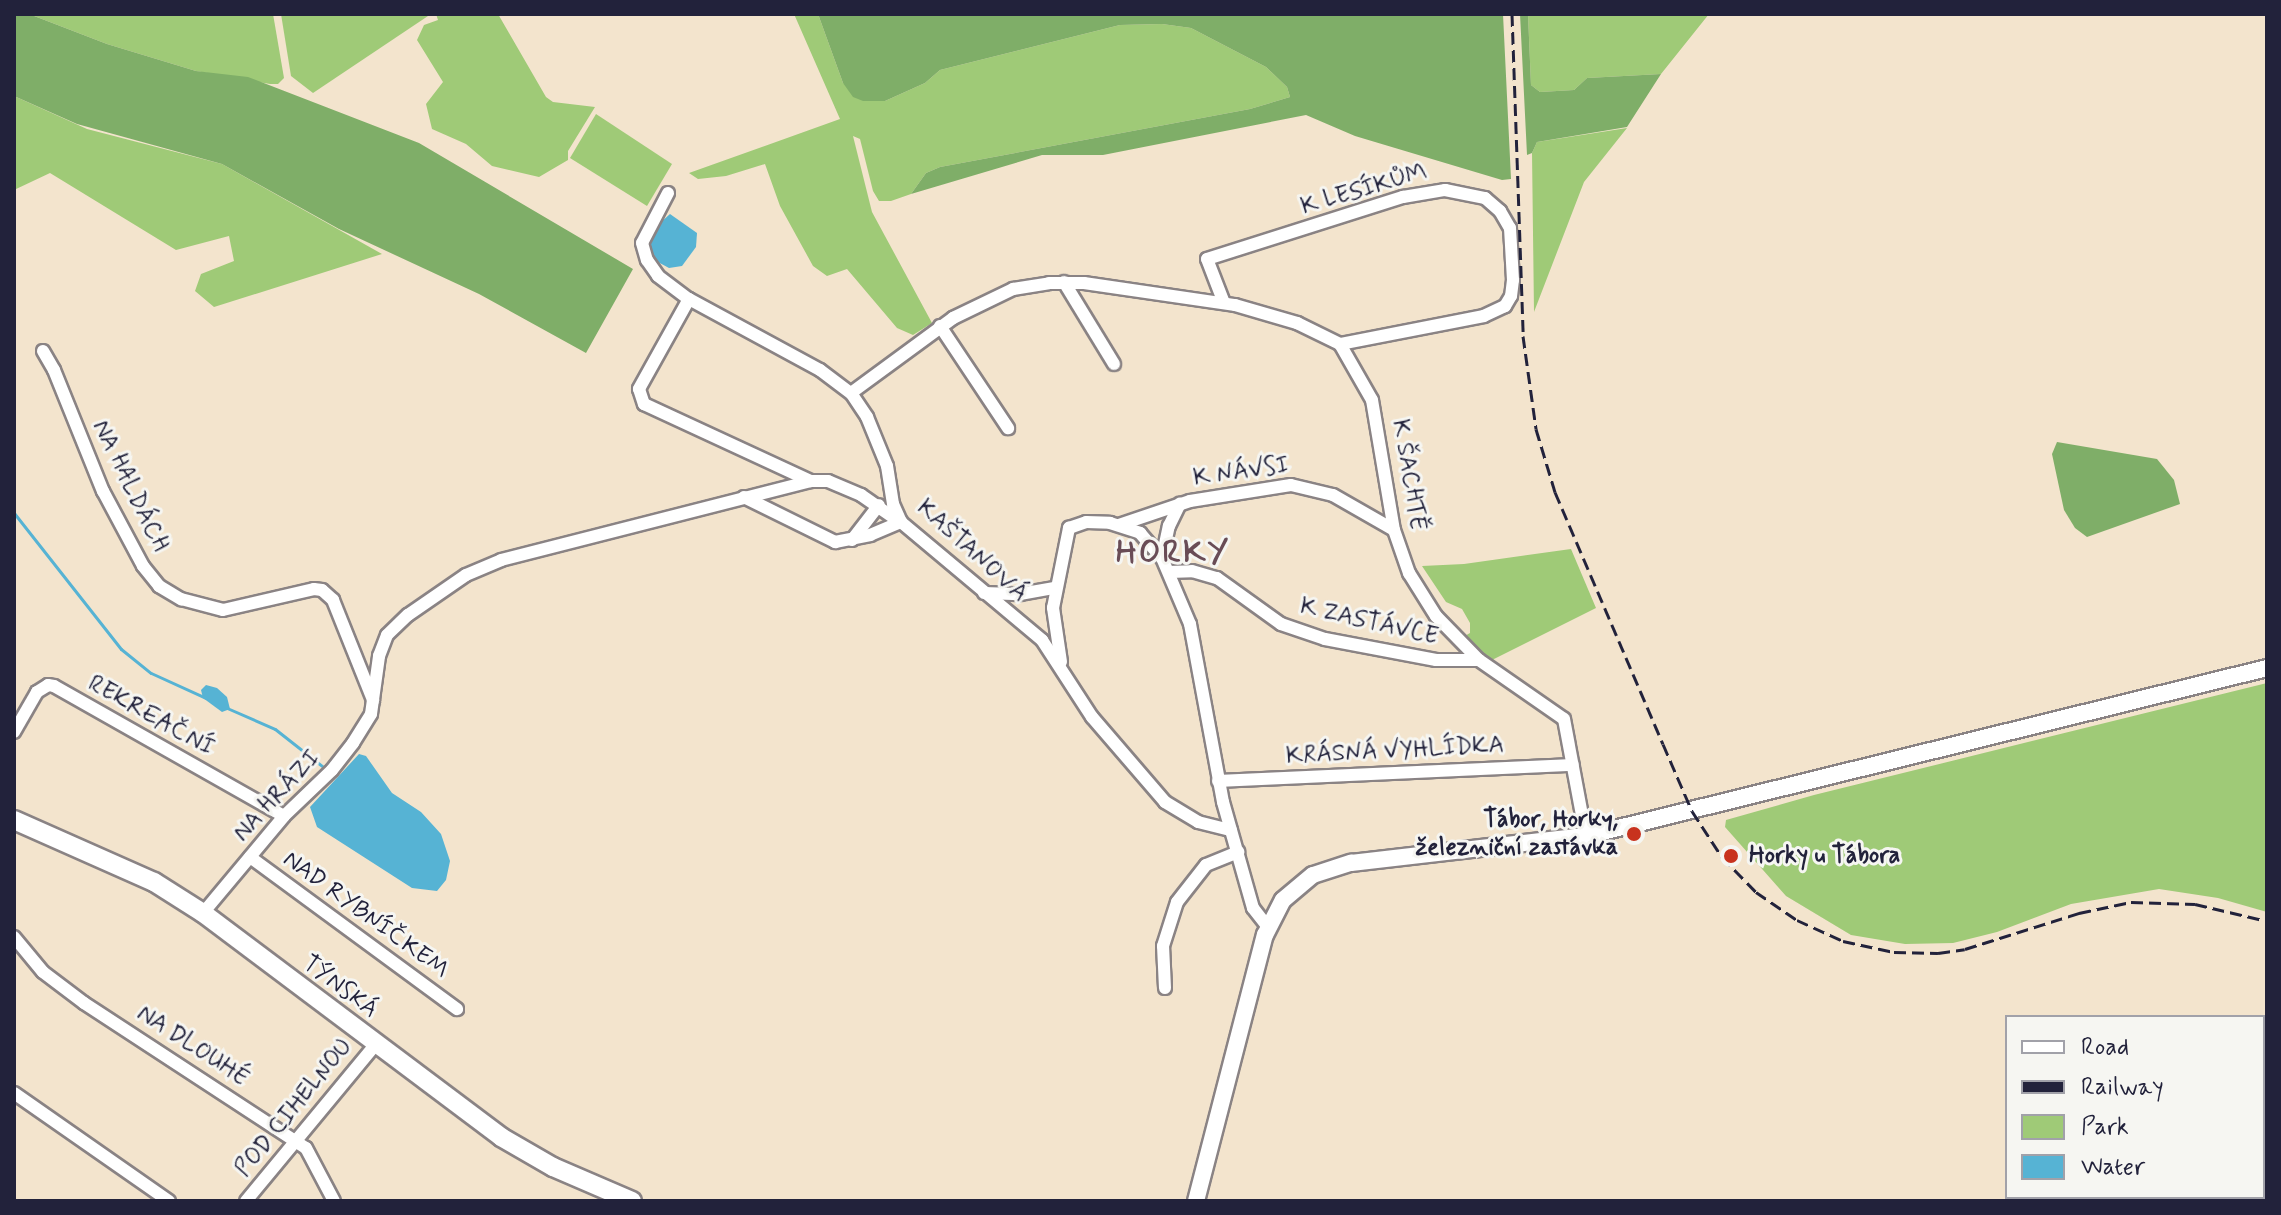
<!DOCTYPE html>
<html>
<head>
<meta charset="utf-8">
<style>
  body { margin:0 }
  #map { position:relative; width:2281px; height:1215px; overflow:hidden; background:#f3e4cd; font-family:Mynerve,sans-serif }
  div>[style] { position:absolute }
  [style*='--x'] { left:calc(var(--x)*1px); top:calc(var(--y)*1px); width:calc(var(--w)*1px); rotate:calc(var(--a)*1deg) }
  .green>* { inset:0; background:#9fca77 }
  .forest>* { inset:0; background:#7fae68 }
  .water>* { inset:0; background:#56b3d4 }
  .stream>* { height:3px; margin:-1.5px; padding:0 1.5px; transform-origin:1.5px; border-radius:1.5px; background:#56b3d4 }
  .roads { filter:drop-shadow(2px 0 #8a8384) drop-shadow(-2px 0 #8a8384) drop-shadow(0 2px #8a8384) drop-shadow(0 -2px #8a8384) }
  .minor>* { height:12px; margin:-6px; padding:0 6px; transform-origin:6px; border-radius:6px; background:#fff }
  .tertiary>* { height:16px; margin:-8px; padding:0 8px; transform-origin:8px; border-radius:8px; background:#fff }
  .secondary>* { height:18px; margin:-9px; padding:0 9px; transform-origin:9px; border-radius:9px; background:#fff }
  .rail>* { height:3px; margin-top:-1.5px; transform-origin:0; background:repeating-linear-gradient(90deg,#22223b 0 12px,transparent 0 18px) }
  .dots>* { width:22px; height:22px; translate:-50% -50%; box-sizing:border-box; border:4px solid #f6f6f2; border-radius:50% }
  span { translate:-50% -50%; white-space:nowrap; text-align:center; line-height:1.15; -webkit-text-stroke:6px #f6f6f2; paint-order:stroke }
  .street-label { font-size:24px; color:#22223b }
  .poi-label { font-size:24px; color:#22223b; font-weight:700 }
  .right { translate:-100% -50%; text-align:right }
  .left { translate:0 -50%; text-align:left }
  .district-label { font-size:32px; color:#694c56; font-weight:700; letter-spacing:2px }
  .frame { position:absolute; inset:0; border:16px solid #22223b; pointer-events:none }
  .legend { position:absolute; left:2005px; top:1015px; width:260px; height:184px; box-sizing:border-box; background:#f6f6f2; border:2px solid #a1a1a9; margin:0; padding:10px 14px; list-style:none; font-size:24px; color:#22223b }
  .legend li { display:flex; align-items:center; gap:16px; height:40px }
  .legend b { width:40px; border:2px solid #a1a1a9 }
</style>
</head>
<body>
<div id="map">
  <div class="green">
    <i style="clip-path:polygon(29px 14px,273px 14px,284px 78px,278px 84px,270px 84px,196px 71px,107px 44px)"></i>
    <i style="clip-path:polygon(281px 14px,431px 14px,313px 93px,291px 76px)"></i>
    <i style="clip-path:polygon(436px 14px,498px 14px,546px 97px,553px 102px,595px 107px,568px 151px,568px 160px,539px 177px,492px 166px,466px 144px,432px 129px,426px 104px,443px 82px,417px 40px,424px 25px,438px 20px)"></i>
    <i style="clip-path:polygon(794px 14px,818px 14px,843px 83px,885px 101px,925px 83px,940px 70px,1120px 25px,1162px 24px,1191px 28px,1266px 67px,1287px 87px,1290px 97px,1250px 109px,940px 167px,926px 173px,911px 194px,891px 201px,879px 201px,873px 191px,860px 139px,853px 136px,872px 212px,932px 323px,913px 335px,897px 328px,847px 269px,827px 276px,813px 266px,780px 206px,765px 164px,726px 176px,698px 179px,689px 173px,840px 119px)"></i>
    <i style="clip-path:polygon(1528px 14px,1709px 14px,1661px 74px,1587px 78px,1574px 90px,1540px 92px,1531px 85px)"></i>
    <i style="clip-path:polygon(14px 96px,87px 129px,222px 164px,382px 254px,214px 307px,195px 291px,201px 274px,234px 261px,229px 236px,176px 250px,50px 173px,14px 190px)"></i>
    <i style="clip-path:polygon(596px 114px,672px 164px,647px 206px,570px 158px)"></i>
    <i style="clip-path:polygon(1627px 128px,1584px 182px,1534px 312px,1532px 153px,1537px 142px)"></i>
    <i style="clip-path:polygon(1571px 549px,1596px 608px,1490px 661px,1463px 637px,1470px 633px,1470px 623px,1462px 609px,1446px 602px,1422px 566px,1464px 564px)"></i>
    <i style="clip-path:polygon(2267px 683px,2267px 912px,2218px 898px,2159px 889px,2071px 904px,1997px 932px,1953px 943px,1905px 944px,1851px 935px,1786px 896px,1725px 827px,1726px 820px,1814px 795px)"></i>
  </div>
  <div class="forest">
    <i style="clip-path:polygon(14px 14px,29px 14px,107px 44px,196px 71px,248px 77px,419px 143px,633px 269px,586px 353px,479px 294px,339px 229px,222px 164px,77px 124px,14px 96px)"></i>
    <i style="clip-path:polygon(818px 14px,1503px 14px,1511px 179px,1502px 180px,1355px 136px,1306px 115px,1103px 155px,1042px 155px,911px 194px,926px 173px,940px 167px,1250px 109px,1290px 97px,1287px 87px,1266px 67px,1191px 28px,1162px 24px,1120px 25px,940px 70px,925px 83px,885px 101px,863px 101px,853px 97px,843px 83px)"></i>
    <i style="clip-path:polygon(1520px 14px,1528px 14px,1531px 85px,1540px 92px,1574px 90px,1587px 78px,1661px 74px,1627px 127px,1537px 142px,1532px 153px,1527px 155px)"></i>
    <i style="clip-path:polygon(2057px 442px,2157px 459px,2174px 480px,2180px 504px,2087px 537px,2075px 528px,2064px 510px,2052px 454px)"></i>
  </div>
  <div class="water">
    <i style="clip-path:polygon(670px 214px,697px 233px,696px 247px,682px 266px,669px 268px,656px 261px,647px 251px,650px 232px)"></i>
    <i style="clip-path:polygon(206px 685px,217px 688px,227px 697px,230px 709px,222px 712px,203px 698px,201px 690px)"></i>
    <i style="clip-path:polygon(359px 754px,366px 756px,392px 793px,421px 812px,441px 834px,450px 861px,446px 880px,437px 891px,412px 888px,317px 827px,310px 807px)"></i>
  </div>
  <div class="stream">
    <i style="--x:14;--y:513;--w:173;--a:51.8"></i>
    <i style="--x:121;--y:649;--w:38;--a:39"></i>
    <i style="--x:151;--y:673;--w:60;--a:24.4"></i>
    <i style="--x:227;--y:708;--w:52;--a:23.6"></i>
    <i style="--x:275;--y:729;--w:60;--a:38.2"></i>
  </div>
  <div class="roads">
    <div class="minor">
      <i style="--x:668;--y:193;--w:56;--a:117.5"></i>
      <i style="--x:642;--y:243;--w:18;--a:74"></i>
      <i style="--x:647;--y:260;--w:19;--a:55"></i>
      <i style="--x:658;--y:276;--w:39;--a:37"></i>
      <i style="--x:689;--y:299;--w:149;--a:28.5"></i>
      <i style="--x:820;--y:370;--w:39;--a:37"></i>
      <i style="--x:851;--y:393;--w:29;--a:56"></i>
      <i style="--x:867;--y:417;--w:53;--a:67.8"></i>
      <i style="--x:887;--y:466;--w:38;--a:81"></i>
      <i style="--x:893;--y:504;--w:20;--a:66"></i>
      <i style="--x:901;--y:522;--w:184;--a:39.9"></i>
      <i style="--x:1042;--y:640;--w:92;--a:57"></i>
      <i style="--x:1092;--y:717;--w:112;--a:49.3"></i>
      <i style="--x:1165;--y:802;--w:39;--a:31"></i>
      <i style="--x:1198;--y:822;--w:34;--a:14"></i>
      <i style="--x:1064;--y:282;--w:96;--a:58.6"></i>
      <i style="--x:689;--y:299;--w:103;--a:119.1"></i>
      <i style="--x:639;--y:389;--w:16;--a:72"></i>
      <i style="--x:644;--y:404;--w:184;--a:24.8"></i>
      <i style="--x:1224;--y:303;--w:47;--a:-111.1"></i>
      <i style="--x:1207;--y:259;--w:206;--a:-17.6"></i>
      <i style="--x:1403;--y:197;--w:43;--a:-9.5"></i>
      <i style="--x:1445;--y:190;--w:41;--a:11.3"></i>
      <i style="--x:1485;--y:198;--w:20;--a:41"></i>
      <i style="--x:1500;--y:211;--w:20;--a:60"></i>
      <i style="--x:1510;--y:228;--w:52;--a:86.7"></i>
      <i style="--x:1513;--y:280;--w:16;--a:97"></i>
      <i style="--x:1511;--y:296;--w:12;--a:121"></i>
      <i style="--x:1505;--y:306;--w:23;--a:155"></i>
      <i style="--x:1484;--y:316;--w:147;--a:169"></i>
      <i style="--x:940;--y:326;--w:123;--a:56.3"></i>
      <i style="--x:43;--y:351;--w:22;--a:60"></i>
      <i style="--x:54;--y:370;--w:131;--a:68"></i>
      <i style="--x:103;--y:491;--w:85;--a:61.9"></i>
      <i style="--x:143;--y:566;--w:26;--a:51"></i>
      <i style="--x:159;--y:586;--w:26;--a:31"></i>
      <i style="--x:181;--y:599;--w:43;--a:14.7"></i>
      <i style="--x:223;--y:610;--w:93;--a:-13"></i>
      <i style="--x:314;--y:589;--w:8;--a:7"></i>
      <i style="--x:322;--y:590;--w:15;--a:42"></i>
      <i style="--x:333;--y:600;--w:108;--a:68.2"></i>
      <i style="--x:851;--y:393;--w:127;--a:-36.3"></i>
      <i style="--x:953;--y:318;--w:67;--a:-25.8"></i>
      <i style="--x:1013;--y:289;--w:36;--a:-9"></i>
      <i style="--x:1049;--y:283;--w:35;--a:0"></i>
      <i style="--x:1084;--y:283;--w:153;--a:8.3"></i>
      <i style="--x:1235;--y:305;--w:65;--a:16.2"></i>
      <i style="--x:1297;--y:323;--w:48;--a:26"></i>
      <i style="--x:1340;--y:344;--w:64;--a:60.3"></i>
      <i style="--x:1372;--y:400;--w:132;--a:80.4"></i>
      <i style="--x:1394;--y:530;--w:46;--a:70.8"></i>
      <i style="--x:1409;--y:573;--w:51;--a:57.9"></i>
      <i style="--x:1436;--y:616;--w:62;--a:45.7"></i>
      <i style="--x:1479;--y:660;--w:103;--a:34.8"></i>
      <i style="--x:1564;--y:719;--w:119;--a:79.4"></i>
      <i style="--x:744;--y:497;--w:102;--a:26.3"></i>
      <i style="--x:835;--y:542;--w:36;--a:-11"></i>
      <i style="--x:870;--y:535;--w:34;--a:-23"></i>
      <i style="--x:1119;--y:525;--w:75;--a:-18.7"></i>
      <i style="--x:1190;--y:501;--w:102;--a:-9"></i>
      <i style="--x:1291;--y:485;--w:43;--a:13.4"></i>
      <i style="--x:1333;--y:495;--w:70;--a:29.8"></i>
      <i style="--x:852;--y:540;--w:44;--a:-52.4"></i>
      <i style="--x:1162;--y:558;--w:33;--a:-78"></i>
      <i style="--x:1169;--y:526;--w:25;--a:-64"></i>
      <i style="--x:1169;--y:572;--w:23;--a:-2"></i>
      <i style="--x:1192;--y:571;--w:26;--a:16"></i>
      <i style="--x:1217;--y:578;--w:79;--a:35.7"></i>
      <i style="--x:1281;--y:624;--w:46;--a:18.8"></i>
      <i style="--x:1325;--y:639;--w:113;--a:10.7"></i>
      <i style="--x:1436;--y:660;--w:43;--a:0"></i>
      <i style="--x:984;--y:593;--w:36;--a:2"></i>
      <i style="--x:1020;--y:594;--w:35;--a:-10"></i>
      <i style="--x:1061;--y:662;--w:55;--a:-98.4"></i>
      <i style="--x:1053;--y:608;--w:82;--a:-78.7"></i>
      <i style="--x:1069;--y:528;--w:18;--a:-19"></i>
      <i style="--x:1086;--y:522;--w:24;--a:2"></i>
      <i style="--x:1110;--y:523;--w:32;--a:18"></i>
      <i style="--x:1140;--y:533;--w:33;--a:49"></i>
      <i style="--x:1162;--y:558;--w:72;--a:67"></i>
      <i style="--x:1190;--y:624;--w:181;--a:79.5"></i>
      <i style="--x:1223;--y:802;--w:110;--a:74.2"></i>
      <i style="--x:1253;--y:908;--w:24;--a:52"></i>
      <i style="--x:14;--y:732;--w:46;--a:-60.1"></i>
      <i style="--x:37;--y:692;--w:13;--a:-32"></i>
      <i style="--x:48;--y:685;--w:6;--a:9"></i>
      <i style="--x:54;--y:686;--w:264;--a:29.5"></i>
      <i style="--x:1218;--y:781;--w:355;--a:-2.6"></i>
      <i style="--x:250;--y:857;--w:257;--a:36.3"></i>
      <i style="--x:203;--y:913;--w:126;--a:-50.1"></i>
      <i style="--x:284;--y:816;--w:66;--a:-43.8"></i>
      <i style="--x:332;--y:770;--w:34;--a:-52"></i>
      <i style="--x:353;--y:743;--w:34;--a:-58"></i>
      <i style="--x:371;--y:714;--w:59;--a:-82.1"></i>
      <i style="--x:379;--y:656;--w:22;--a:-69"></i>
      <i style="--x:387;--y:635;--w:29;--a:-44"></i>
      <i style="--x:408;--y:615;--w:70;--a:-34.6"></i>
      <i style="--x:466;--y:575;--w:38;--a:-23"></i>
      <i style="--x:501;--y:560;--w:320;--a:-14.3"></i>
      <i style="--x:811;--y:481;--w:17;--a:0"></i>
      <i style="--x:828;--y:481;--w:36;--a:23"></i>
      <i style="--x:861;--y:495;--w:44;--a:34.8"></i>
      <i style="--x:14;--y:937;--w:45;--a:50.4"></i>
      <i style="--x:43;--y:972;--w:51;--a:37.1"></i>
      <i style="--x:84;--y:1003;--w:265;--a:33.2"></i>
      <i style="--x:306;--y:1148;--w:60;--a:62.2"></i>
      <i style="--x:1165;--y:988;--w:42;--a:-92.7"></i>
      <i style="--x:1163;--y:946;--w:46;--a:-72.3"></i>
      <i style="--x:1177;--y:902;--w:47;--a:-51.9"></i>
      <i style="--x:1206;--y:865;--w:35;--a:-22"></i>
      <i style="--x:14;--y:1093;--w:189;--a:34.9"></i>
      <i style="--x:246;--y:1201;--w:204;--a:-50.4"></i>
    </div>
    <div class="tertiary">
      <i style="--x:1196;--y:1201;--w:275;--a:-75.5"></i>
      <i style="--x:1265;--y:935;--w:39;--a:-63"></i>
      <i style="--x:1283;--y:900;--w:39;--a:-40"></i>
      <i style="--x:1313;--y:875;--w:40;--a:-18"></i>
      <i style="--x:1351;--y:863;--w:237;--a:-6.6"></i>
      <i style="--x:1586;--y:836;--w:701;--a:-13.86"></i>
    </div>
    <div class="secondary">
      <i style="--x:14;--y:820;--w:153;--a:23.9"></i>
      <i style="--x:154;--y:882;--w:58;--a:32.3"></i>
      <i style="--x:203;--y:913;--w:373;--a:36.9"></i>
      <i style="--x:501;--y:1137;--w:60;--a:30"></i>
      <i style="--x:553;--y:1167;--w:86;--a:23.3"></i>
    </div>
  </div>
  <div class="rail">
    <i style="--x:1512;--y:14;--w:322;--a:88"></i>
    <i style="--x:1523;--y:336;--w:94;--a:82"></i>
    <i style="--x:1536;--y:429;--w:66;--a:73.2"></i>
    <i style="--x:1555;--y:492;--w:274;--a:66.8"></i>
    <i style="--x:1663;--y:744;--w:73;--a:66.6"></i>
    <i style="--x:1692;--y:811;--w:55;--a:56.9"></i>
    <i style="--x:1722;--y:857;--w:49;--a:45.8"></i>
    <i style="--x:1756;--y:892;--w:50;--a:34.3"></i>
    <i style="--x:1797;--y:920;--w:51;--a:24.5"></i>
    <i style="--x:1843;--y:941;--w:52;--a:12.2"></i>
    <i style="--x:1894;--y:952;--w:44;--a:1.3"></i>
    <i style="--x:1938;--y:953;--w:27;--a:-8"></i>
    <i style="--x:1965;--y:949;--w:120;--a:-17.5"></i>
    <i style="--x:2079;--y:913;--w:53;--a:-11.9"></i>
    <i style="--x:2131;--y:902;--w:64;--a:1.8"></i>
    <i style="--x:2195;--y:904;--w:74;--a:13.3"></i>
  </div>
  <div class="dots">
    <i style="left:1634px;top:834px;background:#c8321e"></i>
    <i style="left:1731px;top:856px;background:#c8321e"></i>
  </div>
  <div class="street-label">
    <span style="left:1364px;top:190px;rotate:-16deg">K LESÍKŮM</span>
    <span style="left:1241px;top:472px;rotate:-8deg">K NÁVSI</span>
    <span style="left:1409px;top:475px;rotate:80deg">K ŠACHTĚ</span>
    <span style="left:130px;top:486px;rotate:64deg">NA HALDÁCH</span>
    <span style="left:972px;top:551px;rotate:42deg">KAŠTANOVÁ</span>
    <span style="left:1369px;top:622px;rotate:13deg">K ZASTÁVCE</span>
    <span style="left:151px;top:716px;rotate:29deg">REKREAČNÍ</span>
    <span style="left:1395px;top:751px;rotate:-3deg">KRÁSNÁ VYHLÍDKA</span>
    <span style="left:277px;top:796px;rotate:-47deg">NA HRÁZI</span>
    <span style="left:366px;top:915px;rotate:36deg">NAD RYBNÍČKEM</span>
    <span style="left:340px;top:987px;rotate:37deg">TÝNSKÁ</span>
    <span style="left:193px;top:1046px;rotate:33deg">NA DLOUHÉ</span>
    <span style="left:294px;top:1108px;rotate:-51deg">POD CIHELNOU</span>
  </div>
  <div class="poi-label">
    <span class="right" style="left:1618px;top:834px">Tábor, Horky,<br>železniční zastávka</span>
    <span class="left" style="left:1749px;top:856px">Horky u Tábora</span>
  </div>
  <div class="district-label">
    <span style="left:1173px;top:553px">HORKY</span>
  </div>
  <div class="frame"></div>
  <ul class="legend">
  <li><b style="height:10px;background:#fff"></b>Road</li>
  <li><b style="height:10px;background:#22223b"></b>Railway</li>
  <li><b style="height:22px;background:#9fca77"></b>Park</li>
  <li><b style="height:22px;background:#56b3d4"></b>Water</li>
  </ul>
</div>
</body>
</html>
